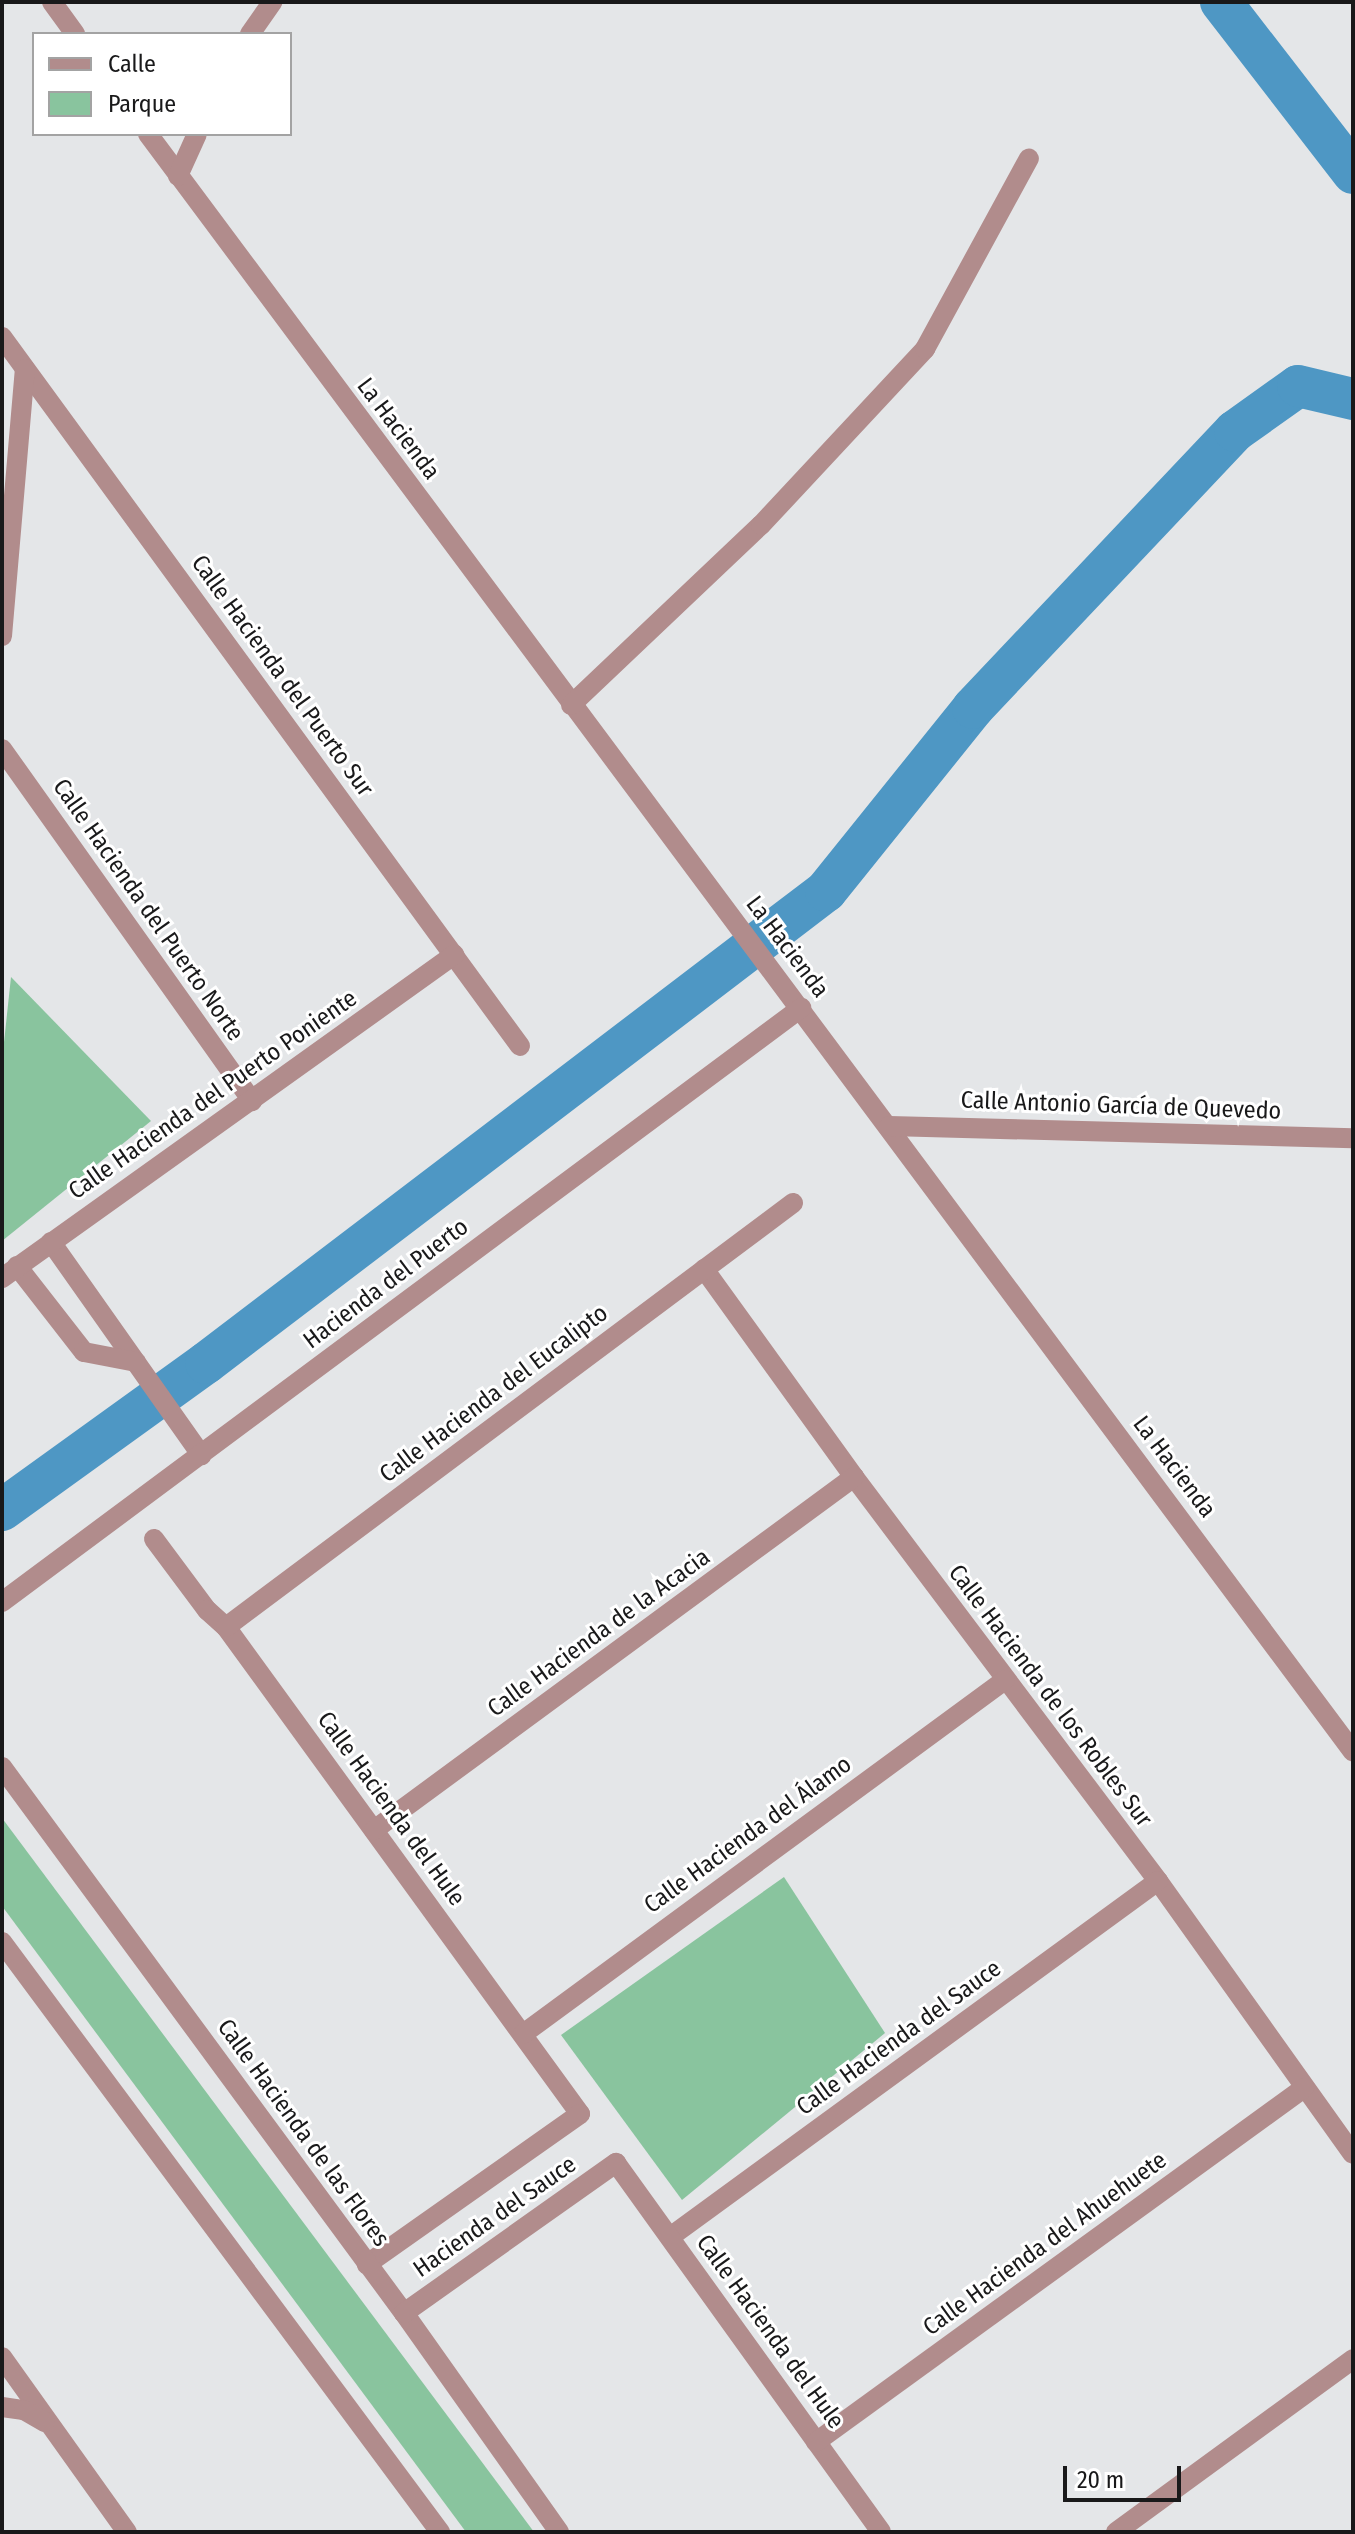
<!DOCTYPE html>
<html>
<head>
<meta charset="utf-8">
<style>
  body { margin:0 }
  #map { position:relative; width:1355px; height:2534px; overflow:hidden; background:#e4e6e8; font-family:"Fira Sans Condensed",sans-serif }
  div>[style] { position:absolute }
  [style*='--x'] { left:calc(var(--x)*1px); top:calc(var(--y)*1px); width:calc(var(--w)*1px); rotate:calc(var(--a)*1deg) }
  .green>* { inset:0; background:#89c49e }
  .canal>* { height:42px; margin:-21px; padding:0 21px; transform-origin:21px; border-radius:21px; background:#4e97c4 }
  .minor>* { height:20px; margin:-10px; padding:0 10px; transform-origin:10px; border-radius:10px; background:#b18c8c }
  span { translate:-50% -50%; white-space:nowrap; text-align:center; line-height:1.15; -webkit-text-stroke:6px #fff; paint-order:stroke }
  .street-label { font-size:24px; color:#19191a }
  .frame { position:absolute; inset:0; border:4px solid #19191a; pointer-events:none }
  .legend { position:absolute; left:32px; top:32px; width:260px; height:104px; box-sizing:border-box; background:#fff; border:2px solid #a3a3a3; margin:0; padding:10px 14px; list-style:none; font-size:24px; color:#19191a }
  .legend li { display:flex; align-items:center; gap:16px; height:40px }
  .legend b { width:40px; border:2px solid #a3a3a3 }
  .scale { position:absolute; left:1063px; top:2466px; width:118px; height:36px; box-sizing:border-box; border:4px solid #19191a; border-top:0; padding-left:10px; font-size:24px; line-height:28px; white-space:nowrap; color:#19191a; -webkit-text-stroke:6px #fff; paint-order:stroke }
</style>
</head>
<body>
<div id="map">
  <div class="green">
    <i style="clip-path:polygon(11px 977px,151px 1121px,2px 1241px,2px 1061px)"></i>
    <i style="clip-path:polygon(2px 1818px,534px 2532px,466px 2532px,2px 1906px)"></i>
    <i style="clip-path:polygon(784px 1877px,885px 2033px,682px 2200px,561px 2035px)"></i>
  </div>
  <div class="canal">
    <i style="--x:1221;--y:2;--w:216;--a:52.3"></i>
    <i style="--x:2;--y:1510;--w:251;--a:-35.8"></i>
    <i style="--x:206;--y:1363;--w:779;--a:-37.28"></i>
    <i style="--x:826;--y:891;--w:235;--a:-51.2"></i>
    <i style="--x:973;--y:708;--w:381;--a:-46.6"></i>
    <i style="--x:1235;--y:431;--w:77;--a:-35.5"></i>
    <i style="--x:1298;--y:386;--w:57;--a:13.3"></i>
  </div>
  <div class="minor">
    <i style="--x:52;--y:2;--w:39;--a:54"></i>
    <i style="--x:250;--y:34;--w:39;--a:-55"></i>
    <i style="--x:148;--y:134;--w:2017;--a:53.32"></i>
    <i style="--x:178;--y:176;--w:46;--a:-65.7"></i>
    <i style="--x:2;--y:337;--w:878;--a:53.85"></i>
    <i style="--x:2;--y:636;--w:268;--a:-85.1"></i>
    <i style="--x:571;--y:705;--w:262;--a:-43.5"></i>
    <i style="--x:761;--y:525;--w:241;--a:-47"></i>
    <i style="--x:925;--y:349;--w:217;--a:-61.4"></i>
    <i style="--x:2;--y:749;--w:432;--a:54.6"></i>
    <i style="--x:889;--y:1126;--w:464;--a:1.5"></i>
    <i style="--x:51;--y:1242;--w:261;--a:54.8"></i>
    <i style="--x:17;--y:1266;--w:109;--a:52.1"></i>
    <i style="--x:84;--y:1352;--w:53;--a:10.9"></i>
    <i style="--x:704;--y:1269;--w:256;--a:54.2"></i>
    <i style="--x:854;--y:1477;--w:506;--a:53.04"></i>
    <i style="--x:1158;--y:1881;--w:335;--a:54.5"></i>
    <i style="--x:2;--y:1278;--w:556;--a:-35.55"></i>
    <i style="--x:154;--y:1539;--w:89;--a:53.3"></i>
    <i style="--x:207;--y:1610;--w:25;--a:42"></i>
    <i style="--x:226;--y:1627;--w:602;--a:53.99"></i>
    <i style="--x:580;--y:2114;--w:261;--a:144.8"></i>
    <i style="--x:2;--y:1602;--w:996;--a:-36.63"></i>
    <i style="--x:226;--y:1627;--w:708;--a:-36.79"></i>
    <i style="--x:2;--y:1767;--w:678;--a:53.64"></i>
    <i style="--x:404;--y:2313;--w:268;--a:54.7"></i>
    <i style="--x:374;--y:1830;--w:596;--a:-36.33"></i>
    <i style="--x:2;--y:1942;--w:735;--a:53.41"></i>
    <i style="--x:523;--y:2034;--w:598;--a:-36.3"></i>
    <i style="--x:670;--y:2237;--w:604;--a:-36.11"></i>
    <i style="--x:404;--y:2313;--w:260;--a:-35.3"></i>
    <i style="--x:616;--y:2163;--w:454;--a:54.3"></i>
    <i style="--x:2;--y:2357;--w:215;--a:54.5"></i>
    <i style="--x:2;--y:2407;--w:22;--a:8"></i>
    <i style="--x:24;--y:2410;--w:24;--a:30"></i>
    <i style="--x:816;--y:2442;--w:603;--a:-35.96"></i>
    <i style="--x:1116;--y:2532;--w:293;--a:-36.1"></i>
  </div>
  <div class="street-label">
    <span style="left:398px;top:429px;rotate:53deg">La Hacienda</span>
    <span style="left:282px;top:676px;rotate:54deg">Calle Hacienda del Puerto Sur</span>
    <span style="left:148px;top:910px;rotate:55deg">Calle Hacienda del Puerto Norte</span>
    <span style="left:787px;top:947px;rotate:53deg">La Hacienda</span>
    <span style="left:213px;top:1095px;rotate:-35deg">Calle Hacienda del Puerto Poniente</span>
    <span style="left:1121px;top:1106px;rotate:2deg">Calle Antonio García de Quevedo</span>
    <span style="left:386px;top:1284px;rotate:-37deg">Hacienda del Puerto</span>
    <span style="left:494px;top:1394px;rotate:-37deg">Calle Hacienda del Eucalipto</span>
    <span style="left:1174px;top:1467px;rotate:53deg">La Hacienda</span>
    <span style="left:599px;top:1633px;rotate:-36deg">Calle Hacienda de la Acacia</span>
    <span style="left:1050px;top:1696px;rotate:53deg">Calle Hacienda de los Robles Sur</span>
    <span style="left:391px;top:1809px;rotate:54deg">Calle Hacienda del Hule</span>
    <span style="left:748px;top:1835px;rotate:-36deg">Calle Hacienda del Álamo</span>
    <span style="left:899px;top:2038px;rotate:-36deg">Calle Hacienda del Sauce</span>
    <span style="left:303px;top:2133px;rotate:54deg">Calle Hacienda de las Flores</span>
    <span style="left:495px;top:2217px;rotate:-35deg">Hacienda del Sauce</span>
    <span style="left:1045px;top:2244px;rotate:-36deg">Calle Hacienda del Ahuehuete</span>
    <span style="left:770px;top:2332px;rotate:54deg">Calle Hacienda del Hule</span>
  </div>
  <div class="frame"></div>
  <ul class="legend">
  <li><b style="height:10px;background:#b18c8c"></b>Calle</li>
  <li><b style="height:22px;background:#89c49e"></b>Parque</li>
  </ul>
  <div class="scale">20 m</div>
</div>
</body>
</html>
